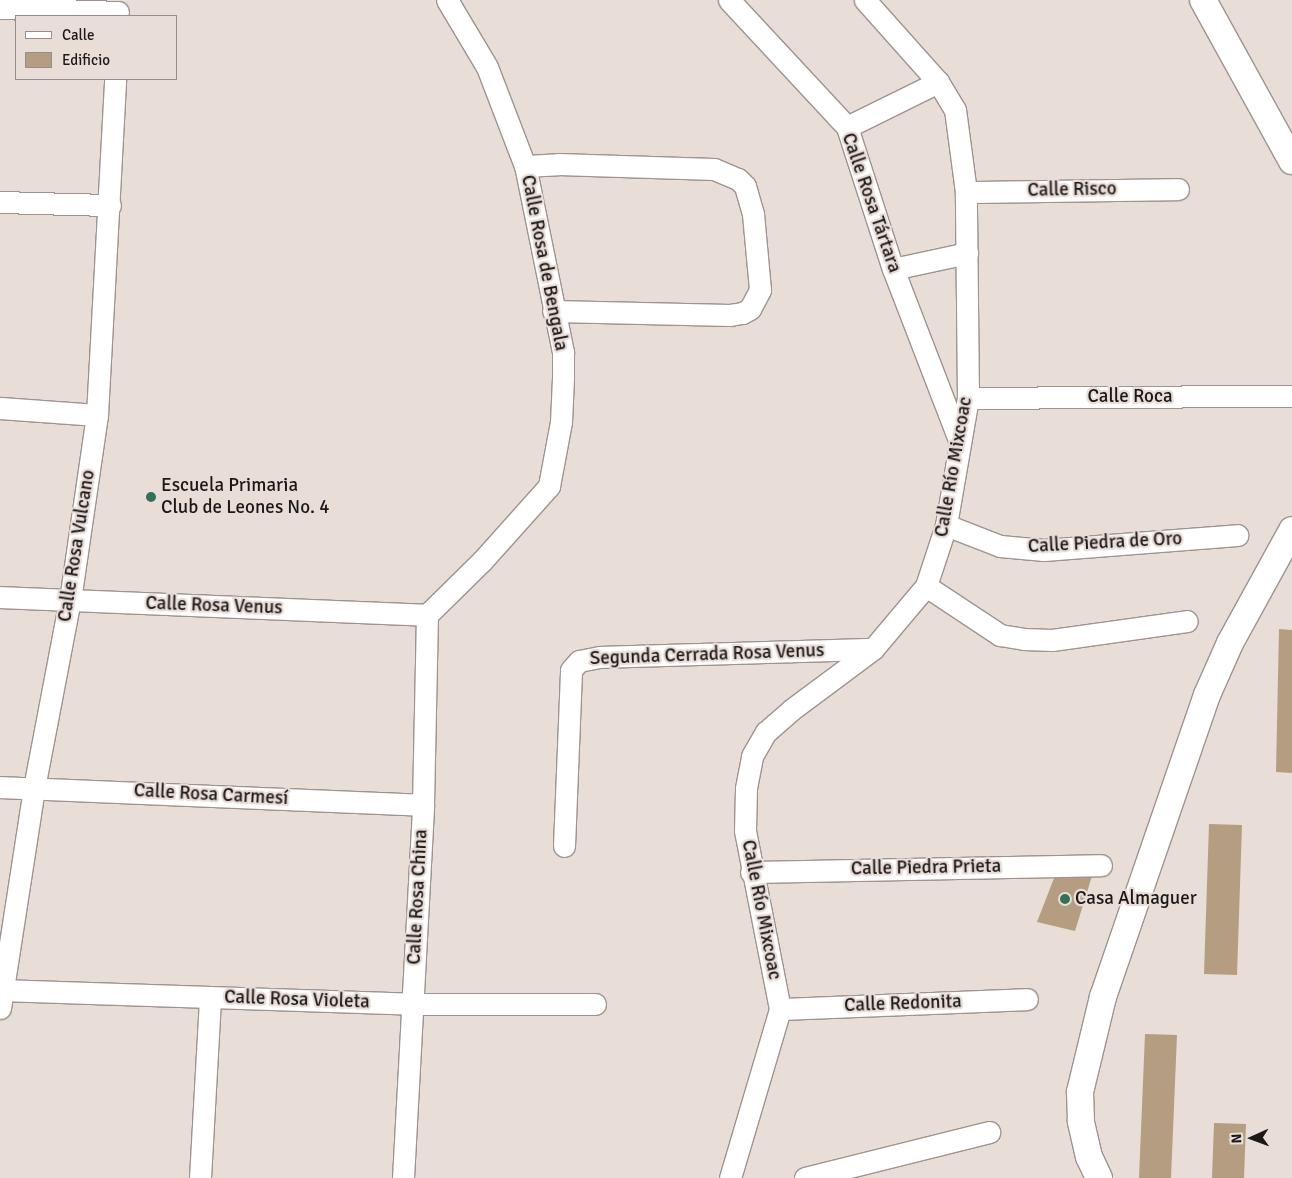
<!DOCTYPE html>
<html>
<head>
<meta charset="utf-8">
<style>
  body { margin:0 }
  #map { position:relative; width:1292px; height:1178px; overflow:hidden; background:#e9ddd8; font-family:Signika,sans-serif }
  div>[style] { position:absolute }
  [style*='--x'] { left:calc(var(--x)*1px); top:calc(var(--y)*1px); width:calc(var(--w)*1px); rotate:calc(var(--a)*1deg) }
  .building>* { inset:0; background:#b59d81 }
  .roads { filter:drop-shadow(1px 0 #9e938f) drop-shadow(-1px 0 #9e938f) drop-shadow(0 1px #9e938f) drop-shadow(0 -1px #9e938f) }
  .minor>* { height:21px; margin:-10.5px; padding:0 10.5px; transform-origin:10.5px; border-radius:10.5px; background:#fff }
  .tertiary>* { height:26px; margin:-13px; padding:0 13px; transform-origin:13px; border-radius:13px; background:#fff }
  .dots>* { width:14px; height:14px; translate:-50% -50%; box-sizing:border-box; border:2px solid #e9ddd8; border-radius:50% }
  span { translate:-50% -50%; white-space:nowrap; text-align:center; line-height:1.15; -webkit-text-stroke:4.5px #e9ddd8; paint-order:stroke }
  .street-label { font-size:19px; color:#1c1817 }
  .poi-label { font-size:19px; color:#1c1817 }
  .left { translate:0 -50%; text-align:left }
  .legend { position:absolute; left:15px; top:15px; width:162px; height:65px; box-sizing:border-box; background:#e9ddd8; border:1px solid #978e8b; margin:0; padding:6px 9px; list-style:none; font-size:15px; color:#1c1817 }
  .legend li { display:flex; align-items:center; gap:10px; height:25px }
  .legend b { width:25px; border:1px solid #978e8b }
  .north { position:absolute; left:1227px; top:1113px; width:50px; height:50px; -webkit-text-stroke:4px #e9ddd8; paint-order:stroke; rotate:268deg; font-size:14px; font-weight:700; line-height:20px; text-align:center; color:#1c1817 }
  .north::after { content:''; display:block; margin:auto; width:18px; height:22px; background:#1c1817; clip-path:polygon(50% 0,100% 100%,50% 72%,0 100%) }
</style>
</head>
<body>
<div id="map">
  <div class="building">
    <i style="clip-path:polygon(1279px 629px,1292px 630px,1292px 773px,1276px 772px)"></i>
    <i style="clip-path:polygon(1209px 824px,1242px 825px,1237px 975px,1204px 974px)"></i>
    <i style="clip-path:polygon(1056px 873px,1092px 876px,1075px 931px,1037px 922px)"></i>
    <i style="clip-path:polygon(1145px 1034px,1177px 1035px,1171px 1178px,1139px 1178px)"></i>
    <i style="clip-path:polygon(1214px 1123px,1246px 1124px,1244px 1178px,1212px 1178px)"></i>
  </div>
  <div class="roads">
    <div class="minor">
      <i style="--x:729;--y:0;--w:173;--a:47.1"></i>
      <i style="--x:847;--y:127;--w:149;--a:72.1"></i>
      <i style="--x:893;--y:269;--w:183;--a:68.9"></i>
      <i style="--x:0;--y:8;--w:118;--a:1.9"></i>
      <i style="--x:847;--y:127;--w:102;--a:-26.3"></i>
      <i style="--x:525;--y:166;--w:33;--a:-3"></i>
      <i style="--x:558;--y:164;--w:156;--a:1.8"></i>
      <i style="--x:714;--y:169;--w:26;--a:23"></i>
      <i style="--x:738;--y:179;--w:10;--a:45"></i>
      <i style="--x:745;--y:186;--w:29;--a:74"></i>
      <i style="--x:753;--y:214;--w:76;--a:84.7"></i>
      <i style="--x:760;--y:290;--w:21;--a:118"></i>
      <i style="--x:750;--y:309;--w:9;--a:153"></i>
      <i style="--x:742;--y:313;--w:12;--a:171"></i>
      <i style="--x:730;--y:315;--w:177;--a:-178.7"></i>
      <i style="--x:966;--y:192;--w:212;--a:-0.8"></i>
      <i style="--x:0;--y:202;--w:110;--a:1.6"></i>
      <i style="--x:893;--y:269;--w:76;--a:-12.2"></i>
      <i style="--x:968;--y:398;--w:324;--a:-0.4"></i>
      <i style="--x:0;--y:408;--w:97;--a:4.1"></i>
      <i style="--x:946;--y:525;--w:58;--a:21.3"></i>
      <i style="--x:1000;--y:546;--w:44;--a:5.2"></i>
      <i style="--x:1044;--y:550;--w:194;--a:-4.4"></i>
      <i style="--x:926;--y:586;--w:89;--a:33.5"></i>
      <i style="--x:1000;--y:635;--w:24;--a:9"></i>
      <i style="--x:1024;--y:639;--w:28;--a:2"></i>
      <i style="--x:1052;--y:640;--w:136;--a:-8"></i>
      <i style="--x:0;--y:597;--w:427;--a:2.4"></i>
      <i style="--x:427;--y:615;--w:77;--a:-44.5"></i>
      <i style="--x:482;--y:561;--w:101;--a:-48.2"></i>
      <i style="--x:549;--y:486;--w:65;--a:-79.4"></i>
      <i style="--x:561;--y:422;--w:44;--a:-87.4"></i>
      <i style="--x:563;--y:378;--w:26;--a:-90"></i>
      <i style="--x:563;--y:352;--w:190;--a:-101.5"></i>
      <i style="--x:525;--y:166;--w:106;--a:-111"></i>
      <i style="--x:487;--y:67;--w:78;--a:-120.8"></i>
      <i style="--x:0;--y:787;--w:423;--a:2.4"></i>
      <i style="--x:564;--y:846;--w:176;--a:-87.7"></i>
      <i style="--x:571;--y:670;--w:12;--a:-48"></i>
      <i style="--x:579;--y:661;--w:21;--a:-11"></i>
      <i style="--x:600;--y:657;--w:273;--a:-1.7"></i>
      <i style="--x:751;--y:872;--w:350;--a:-1.1"></i>
      <i style="--x:0;--y:990;--w:413;--a:1.9"></i>
      <i style="--x:413;--y:1004;--w:182;--a:0"></i>
      <i style="--x:0;--y:1008;--w:223;--a:-81.2"></i>
      <i style="--x:34;--y:788;--w:191;--a:-79.2"></i>
      <i style="--x:70;--y:600;--w:187;--a:-81.7"></i>
      <i style="--x:97;--y:415;--w:336;--a:-86.9"></i>
      <i style="--x:780;--y:1009;--w:247;--a:-2.3"></i>
      <i style="--x:200;--y:1178;--w:181;--a:-86.8"></i>
      <i style="--x:403;--y:1178;--w:374;--a:-86.9"></i>
      <i style="--x:423;--y:805;--w:190;--a:-88.8"></i>
      <i style="--x:730;--y:1178;--w:176;--a:-73.5"></i>
      <i style="--x:780;--y:1009;--w:182;--a:-101.1"></i>
      <i style="--x:745;--y:830;--w:42;--a:-88.6"></i>
      <i style="--x:746;--y:788;--w:33;--a:-79"></i>
      <i style="--x:752;--y:756;--w:28;--a:-60"></i>
      <i style="--x:766;--y:732;--w:33;--a:-41"></i>
      <i style="--x:791;--y:710;--w:102;--a:-36.6"></i>
      <i style="--x:873;--y:649;--w:82;--a:-49.9"></i>
      <i style="--x:926;--y:586;--w:64;--a:-71.8"></i>
      <i style="--x:946;--y:525;--w:129;--a:-80.2"></i>
      <i style="--x:968;--y:398;--w:206;--a:-90.6"></i>
      <i style="--x:966;--y:192;--w:83;--a:-97.6"></i>
      <i style="--x:955;--y:110;--w:33;--a:-121"></i>
      <i style="--x:938;--y:82;--w:110;--a:-131.7"></i>
      <i style="--x:805;--y:1178;--w:190;--a:-14"></i>
    </div>
    <div class="tertiary">
      <i style="--x:1203;--y:0;--w:184;--a:61.1"></i>
      <i style="--x:1099;--y:1178;--w:23;--a:-115"></i>
      <i style="--x:1089;--y:1157;--w:37;--a:-103"></i>
      <i style="--x:1081;--y:1121;--w:29;--a:-92"></i>
      <i style="--x:1080;--y:1092;--w:98;--a:-76.4"></i>
      <i style="--x:1103;--y:997;--w:319;--a:-71"></i>
      <i style="--x:1207;--y:695;--w:57;--a:-66.1"></i>
      <i style="--x:1230;--y:643;--w:129;--a:-61.2"></i>
    </div>
  </div>
  <div class="dots">
    <i style="left:151px;top:497px;background:#33705c"></i>
    <i style="left:1065px;top:899px;background:#33705c"></i>
  </div>
  <div class="street-label">
    <span style="left:1072px;top:190px;rotate:-1deg">Calle Risco</span>
    <span style="left:871px;top:203px;rotate:71deg">Calle Rosa Tártara</span>
    <span style="left:544px;top:263px;rotate:79deg">Calle Rosa de Bengala</span>
    <span style="left:1130px;top:397px">Calle Roca</span>
    <span style="left:954px;top:467px;rotate:-80deg">Calle Río Mixcoac</span>
    <span style="left:1105px;top:543px;rotate:-3deg">Calle Piedra de Oro</span>
    <span style="left:77px;top:546px;rotate:-81deg">Calle Rosa Vulcano</span>
    <span style="left:214px;top:606px;rotate:2deg">Calle Rosa Venus</span>
    <span style="left:707px;top:655px;rotate:-2deg">Segunda Cerrada Rosa Venus</span>
    <span style="left:211px;top:795px;rotate:3deg">Calle Rosa Carmesí</span>
    <span style="left:926px;top:868px;rotate:-1deg">Calle Piedra Prieta</span>
    <span style="left:418px;top:897px;rotate:-87deg">Calle Rosa China</span>
    <span style="left:761px;top:910px;rotate:79deg">Calle Río Mixcoac</span>
    <span style="left:297px;top:1000px;rotate:2deg">Calle Rosa Violeta</span>
    <span style="left:903px;top:1004px;rotate:-2deg">Calle Redonita</span>
  </div>
  <div class="poi-label">
    <span class="left" style="left:161px;top:497px">Escuela Primaria<br>Club de Leones No. 4</span>
    <span class="left" style="left:1075px;top:899px">Casa Almaguer</span>
  </div>
  <ul class="legend">
  <li><b style="height:6px;background:#fff"></b>Calle</li>
  <li><b style="height:14px;background:#b59d81"></b>Edificio</li>
  </ul>
  <div class="north">N</div>
</div>
</body>
</html>
